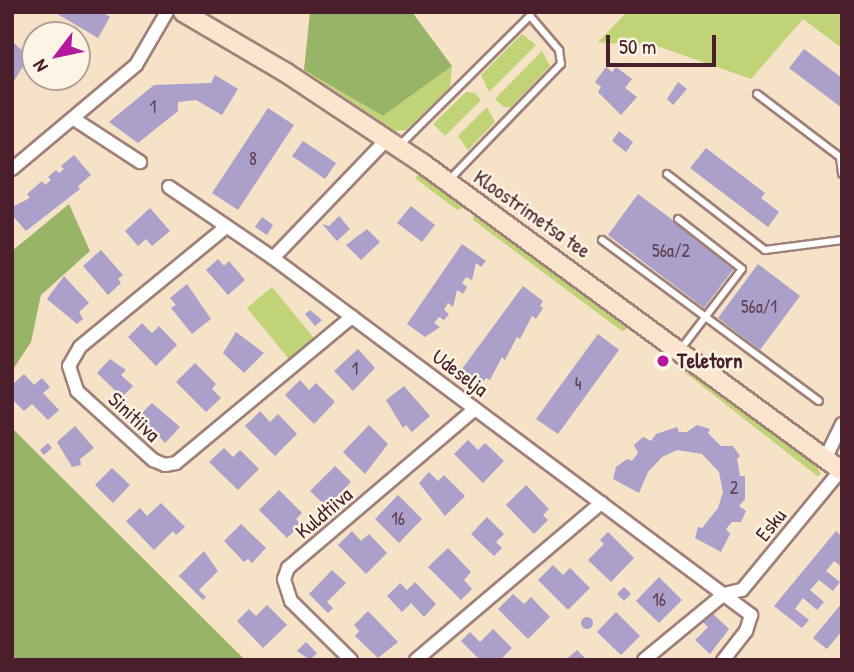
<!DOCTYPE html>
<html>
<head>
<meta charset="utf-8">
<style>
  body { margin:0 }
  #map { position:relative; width:854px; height:672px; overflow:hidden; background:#f5e2c7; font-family:"Patrick Hand",sans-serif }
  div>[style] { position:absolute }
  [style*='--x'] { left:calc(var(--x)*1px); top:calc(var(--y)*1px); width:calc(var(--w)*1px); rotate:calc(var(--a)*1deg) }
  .green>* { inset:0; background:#c0d376 }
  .forest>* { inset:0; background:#98b567 }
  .building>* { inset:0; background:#aaa0c9 }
  .round { border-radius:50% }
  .roads { filter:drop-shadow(2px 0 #a08079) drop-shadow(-2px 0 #a08079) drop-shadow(0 2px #a08079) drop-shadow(0 -2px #a08079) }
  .lane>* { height:6px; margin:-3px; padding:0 3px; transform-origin:3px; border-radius:3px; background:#fff }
  .street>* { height:12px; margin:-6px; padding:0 6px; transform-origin:6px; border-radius:6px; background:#fff }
  .secondary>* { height:18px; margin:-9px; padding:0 9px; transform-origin:9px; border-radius:9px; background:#fbe5cf }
  .dots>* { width:19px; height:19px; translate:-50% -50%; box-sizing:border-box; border:4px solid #fcf5e5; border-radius:50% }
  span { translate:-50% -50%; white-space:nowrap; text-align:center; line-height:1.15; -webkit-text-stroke:5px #fcf5e5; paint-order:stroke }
  .number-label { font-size:18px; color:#623f52 }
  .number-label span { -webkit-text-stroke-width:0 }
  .street-label { font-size:21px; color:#4a1f2b }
  .poi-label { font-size:21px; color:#4a1f2b; font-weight:700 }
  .left { translate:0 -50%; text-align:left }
  .frame { position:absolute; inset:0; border:14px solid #4a1f2b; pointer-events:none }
  .north { position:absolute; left:21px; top:21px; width:70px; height:70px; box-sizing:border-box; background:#fcf5e5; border:2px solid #b59f9b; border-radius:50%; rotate:238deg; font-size:19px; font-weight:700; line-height:28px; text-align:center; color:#4a1f2b }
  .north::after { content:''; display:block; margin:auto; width:24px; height:32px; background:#b5179e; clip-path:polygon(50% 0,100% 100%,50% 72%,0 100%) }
  .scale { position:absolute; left:606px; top:35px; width:110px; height:32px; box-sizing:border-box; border:4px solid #4a1f2b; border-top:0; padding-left:9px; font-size:21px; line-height:24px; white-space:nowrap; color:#4a1f2b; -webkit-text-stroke:5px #fcf5e5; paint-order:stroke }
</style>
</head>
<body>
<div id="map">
  <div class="green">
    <i style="clip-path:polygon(627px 12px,842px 12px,842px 48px,803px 19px,751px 79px,660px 47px,598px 42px)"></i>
    <i style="clip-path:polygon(522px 34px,536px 45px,489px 92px,481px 75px)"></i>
    <i style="clip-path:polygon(542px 51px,550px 66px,511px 107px,504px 107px,495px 99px)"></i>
    <i style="clip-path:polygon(452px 66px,450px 87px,406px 130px,395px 131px,304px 70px,383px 116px)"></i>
    <i style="clip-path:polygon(466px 92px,475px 93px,481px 100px,445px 136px,433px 124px)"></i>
    <i style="clip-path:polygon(487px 107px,495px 122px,468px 150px,458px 136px)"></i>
    <i style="clip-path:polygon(419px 173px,447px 191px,467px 207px,457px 210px,415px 178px)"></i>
    <i style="clip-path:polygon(474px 211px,630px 326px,627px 329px,622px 331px,473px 220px)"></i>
    <i style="clip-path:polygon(272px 287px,314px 338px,289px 359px,247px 308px)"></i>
    <i style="clip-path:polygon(682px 370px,731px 396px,812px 459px,821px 474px,817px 476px)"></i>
  </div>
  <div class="forest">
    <i style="clip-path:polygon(310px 12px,412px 12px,452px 66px,383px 116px,304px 70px)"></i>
    <i style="clip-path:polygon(69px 204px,90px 251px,41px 295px,31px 342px,12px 371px,12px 251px)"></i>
    <i style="clip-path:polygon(12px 428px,245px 660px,12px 660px)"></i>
  </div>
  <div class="building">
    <i style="clip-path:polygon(54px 12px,102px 12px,110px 17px,98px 38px)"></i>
    <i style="clip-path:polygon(13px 42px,29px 57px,12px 84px,12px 43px)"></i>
    <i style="clip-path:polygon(804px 49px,842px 78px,842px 108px,789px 68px)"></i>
    <i style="clip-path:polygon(606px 67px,612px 72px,616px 67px,632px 79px,625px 88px,637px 97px,621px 115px,598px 92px,601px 87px,595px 82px)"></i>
    <i style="clip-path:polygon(215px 75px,238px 89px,222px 115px,196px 100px,178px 102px,178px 111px,138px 143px,109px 122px,154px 85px,211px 83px)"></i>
    <i style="clip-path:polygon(678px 82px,687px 89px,673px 105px,667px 99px)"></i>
    <i style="clip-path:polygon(268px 108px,294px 125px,238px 210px,212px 193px)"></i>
    <i style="clip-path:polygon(619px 131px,633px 142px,626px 152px,612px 141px)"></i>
    <i style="clip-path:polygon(303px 141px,336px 163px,325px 179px,292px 156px)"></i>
    <i style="clip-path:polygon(706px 148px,765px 193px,761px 198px,779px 212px,768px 227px,690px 168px)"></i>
    <i style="clip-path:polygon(74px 155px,91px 175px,78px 186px,80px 189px,26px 231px,12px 215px,12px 207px,30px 198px,27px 194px,42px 181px,45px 185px,51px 180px,48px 177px,56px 170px,59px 173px,64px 169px,61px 166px)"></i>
    <i style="clip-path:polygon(638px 194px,735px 267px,704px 308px,608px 235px)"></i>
    <i style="clip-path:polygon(411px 206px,435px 225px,422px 242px,397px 223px)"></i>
    <i style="clip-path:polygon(150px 208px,170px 231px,152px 246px,146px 239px,138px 246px,125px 231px)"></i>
    <i style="clip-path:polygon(339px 216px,350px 229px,337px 241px,322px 224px,329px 226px)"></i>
    <i style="clip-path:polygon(262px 217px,273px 225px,267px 235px,255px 227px)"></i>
    <i style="clip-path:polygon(367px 229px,380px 242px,361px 260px,346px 245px)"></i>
    <i style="clip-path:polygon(462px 244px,486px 261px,481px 267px,476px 263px,472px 280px,466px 277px,462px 283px,467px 287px,463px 294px,457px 290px,453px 307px,448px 303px,444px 310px,449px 314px,444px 320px,439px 317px,434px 323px,440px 327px,425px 337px,407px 324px)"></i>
    <i style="clip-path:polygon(101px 250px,123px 275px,118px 279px,121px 283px,108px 295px,83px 266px)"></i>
    <i style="clip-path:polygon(218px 259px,224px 266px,229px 261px,245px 280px,228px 295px,206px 270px)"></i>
    <i style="clip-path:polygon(758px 264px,800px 296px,760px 350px,718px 318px)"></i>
    <i style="clip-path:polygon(64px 276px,89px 303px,79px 312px,83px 319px,77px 324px,47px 299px)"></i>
    <i style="clip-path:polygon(187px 284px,211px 319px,192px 334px,171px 308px,176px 305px,170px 298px)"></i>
    <i style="clip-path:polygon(523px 286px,543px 301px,540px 306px,543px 308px,536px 319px,532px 316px,520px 339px,517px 337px,505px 360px,502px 357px,490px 380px,486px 378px,482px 383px,462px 369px)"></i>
    <i style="clip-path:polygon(310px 310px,322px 320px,315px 326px,305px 314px)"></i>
    <i style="clip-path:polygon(142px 323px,152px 333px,159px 326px,177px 345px,156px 366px,128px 337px)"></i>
    <i style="clip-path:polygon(236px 332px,264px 353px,244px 373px,223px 353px)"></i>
    <i style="clip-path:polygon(598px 334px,619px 350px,558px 434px,536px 419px)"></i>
    <i style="clip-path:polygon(358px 349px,375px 368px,353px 391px,334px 371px)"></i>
    <i style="clip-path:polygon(110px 359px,126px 370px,121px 375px,133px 386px,122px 397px,97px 373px)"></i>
    <i style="clip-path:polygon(195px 363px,216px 384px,212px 389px,221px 398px,206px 412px,176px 382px)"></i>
    <i style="clip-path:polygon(24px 374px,34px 385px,42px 378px,50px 387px,43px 393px,59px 410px,48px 420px,32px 404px,24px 411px,12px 399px,12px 385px)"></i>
    <i style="clip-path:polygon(300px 380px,309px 390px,316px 383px,335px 402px,314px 424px,285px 395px)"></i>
    <i style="clip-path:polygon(404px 386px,430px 416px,412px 432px,406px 425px,403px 428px,386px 400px)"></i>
    <i style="clip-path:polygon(152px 403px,180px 427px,165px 443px,140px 415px)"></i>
    <i style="clip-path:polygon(260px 411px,270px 422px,278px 414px,297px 434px,275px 456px,245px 426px)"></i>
    <i style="clip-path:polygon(369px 425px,388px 444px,365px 474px,343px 452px)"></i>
    <i style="clip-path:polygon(697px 425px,710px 429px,708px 433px,721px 446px,733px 446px,740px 456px,737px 459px,740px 476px,745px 476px,745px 499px,739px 506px,746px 511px,741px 522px,732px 522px,726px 529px,730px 534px,721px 552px,695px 538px,698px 527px,702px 528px,718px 508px,723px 492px,719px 472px,702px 454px,677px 450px,662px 457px,648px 472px,639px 493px,613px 479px,616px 467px,627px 459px,632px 461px,638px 453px,634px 445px,643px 437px,651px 441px,656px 434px,677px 427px,679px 432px,687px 432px)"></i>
    <i style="clip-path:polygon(75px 426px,94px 448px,80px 459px,81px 465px,72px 467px,57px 442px)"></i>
    <i style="clip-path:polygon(468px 440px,478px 450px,485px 443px,504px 461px,483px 483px,454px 454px)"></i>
    <i style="clip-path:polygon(48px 443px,52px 448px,44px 455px,40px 450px)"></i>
    <i style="clip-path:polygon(224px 448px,233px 457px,240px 450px,259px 469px,238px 490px,209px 462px)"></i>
    <i style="clip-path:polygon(335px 466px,351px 482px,327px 507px,310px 491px)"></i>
    <i style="clip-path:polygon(112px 468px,130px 485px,113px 503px,95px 485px)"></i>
    <i style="clip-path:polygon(429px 472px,438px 481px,444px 475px,465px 496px,445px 516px,419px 483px)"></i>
    <i style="clip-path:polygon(526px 485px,549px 509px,543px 515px,548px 520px,534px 534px,506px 505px)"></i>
    <i style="clip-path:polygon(279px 490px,302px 513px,296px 519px,301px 524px,287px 538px,259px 510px)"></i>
    <i style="clip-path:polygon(398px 495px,422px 519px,399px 543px,375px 519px)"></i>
    <i style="clip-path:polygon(161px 503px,185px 527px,176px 535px,173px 531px,154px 550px,126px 521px,140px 508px,147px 516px)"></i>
    <i style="clip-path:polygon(487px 517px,504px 534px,496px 542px,502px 548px,494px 556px,471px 534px)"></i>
    <i style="clip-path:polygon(241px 524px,266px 548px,252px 563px,248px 559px,244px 562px,224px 541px)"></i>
    <i style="clip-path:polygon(352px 531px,361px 541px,369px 534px,387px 553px,366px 574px,338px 545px)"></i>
    <i style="clip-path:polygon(836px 531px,842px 536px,842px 567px,834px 561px,826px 571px,840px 582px,833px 591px,819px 580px,810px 590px,824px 602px,817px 610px,803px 598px,795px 609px,809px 620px,802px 628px,774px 606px)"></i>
    <i style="clip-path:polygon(608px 532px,634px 558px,611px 582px,588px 560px,604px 544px,600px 540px)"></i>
    <i style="clip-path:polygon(448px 548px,471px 572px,464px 580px,472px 589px,461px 600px,428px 567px)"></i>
    <i style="clip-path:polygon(204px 551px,218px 571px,199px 590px,206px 597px,203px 600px,179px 576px)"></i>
    <i style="clip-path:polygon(553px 565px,563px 575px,570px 568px,590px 588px,568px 610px,538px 580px)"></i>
    <i style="clip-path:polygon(332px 570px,346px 583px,327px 602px,333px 608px,328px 613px,309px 594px)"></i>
    <i style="clip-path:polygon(659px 577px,682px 600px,659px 623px,636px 601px)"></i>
    <i style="clip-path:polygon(415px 582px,436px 604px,424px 617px,411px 603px,402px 612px,387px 596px,400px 583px,407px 590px)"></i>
    <i style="clip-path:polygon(624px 587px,631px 594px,624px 601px,617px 594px)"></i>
    <i style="clip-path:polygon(513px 594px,524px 604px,531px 597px,550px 617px,528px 639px,498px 609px)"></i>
    <i style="clip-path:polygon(842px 603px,842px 631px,827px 649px,813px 638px)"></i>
    <i style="clip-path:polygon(267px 605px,287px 625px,263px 648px,237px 621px,249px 609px,256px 616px)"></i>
    <i style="clip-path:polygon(368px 611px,398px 642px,378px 658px,355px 636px,359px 631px,354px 625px)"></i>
    <i style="clip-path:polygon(616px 612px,640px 636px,621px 655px,597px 632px)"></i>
    <i style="clip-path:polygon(712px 613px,729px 629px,710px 654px,695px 640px,708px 627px,703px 622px)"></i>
    <i class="round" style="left:581px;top:617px;width:12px;height:12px"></i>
    <i style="clip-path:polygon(493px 629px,512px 648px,500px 660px,480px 660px,461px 641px,470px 632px,480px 642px)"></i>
    <i style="clip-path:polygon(306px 642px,317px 653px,310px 660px,297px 651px)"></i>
    <i style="clip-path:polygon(577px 650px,587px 660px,566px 660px,570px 656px)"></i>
  </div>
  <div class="roads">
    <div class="lane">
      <i style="--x:757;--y:94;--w:104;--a:37.2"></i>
      <i style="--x:840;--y:157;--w:17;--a:83"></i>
      <i style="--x:399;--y:146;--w:185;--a:-44.8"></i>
      <i style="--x:530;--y:16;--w:45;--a:49.5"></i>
      <i style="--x:559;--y:50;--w:14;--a:82"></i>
      <i style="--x:561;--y:64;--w:161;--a:134"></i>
      <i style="--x:667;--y:174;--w:124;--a:37.8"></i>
      <i style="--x:765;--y:250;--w:78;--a:-7.4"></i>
      <i style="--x:678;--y:219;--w:81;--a:38"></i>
      <i style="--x:742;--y:269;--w:102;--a:127.4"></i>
      <i style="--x:602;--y:240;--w:270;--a:36.6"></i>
    </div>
    <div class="street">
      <i style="--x:74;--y:119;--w:79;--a:33.1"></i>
      <i style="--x:12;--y:169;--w:162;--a:-40"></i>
      <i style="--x:136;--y:65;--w:61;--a:-59.7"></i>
      <i style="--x:169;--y:187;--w:126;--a:34.3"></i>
      <i style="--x:273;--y:258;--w:597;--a:36.75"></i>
      <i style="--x:751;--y:615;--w:17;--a:107"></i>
      <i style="--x:746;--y:631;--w:37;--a:128"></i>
      <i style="--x:226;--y:227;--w:189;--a:140.6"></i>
      <i style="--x:80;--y:347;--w:22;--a:120"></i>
      <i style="--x:69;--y:366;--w:26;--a:72"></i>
      <i style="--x:77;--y:391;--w:103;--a:42.2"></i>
      <i style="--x:153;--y:460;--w:13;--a:23"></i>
      <i style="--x:165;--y:465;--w:11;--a:-10"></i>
      <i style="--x:176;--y:463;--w:229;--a:-39.7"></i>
      <i style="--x:273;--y:258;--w:165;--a:-46.2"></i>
      <i style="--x:825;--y:459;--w:39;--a:-64"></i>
      <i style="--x:351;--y:660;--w:84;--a:-135.5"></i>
      <i style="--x:291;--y:601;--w:23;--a:-108"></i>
      <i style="--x:284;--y:579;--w:12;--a:-70"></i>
      <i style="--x:288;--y:568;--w:245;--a:-40.4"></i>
      <i style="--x:416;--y:660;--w:243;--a:-40.3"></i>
      <i style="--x:644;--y:660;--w:104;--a:-39.5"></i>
      <i style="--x:724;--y:594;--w:18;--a:-13"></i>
      <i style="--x:742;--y:590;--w:156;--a:-50.5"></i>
    </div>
    <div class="secondary">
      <i style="--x:183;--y:12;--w:118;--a:30.5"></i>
      <i style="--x:285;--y:72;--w:164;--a:33.6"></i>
      <i style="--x:422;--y:163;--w:521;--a:36.25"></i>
    </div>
  </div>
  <div class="dots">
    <i style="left:663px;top:361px;background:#b5179e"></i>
  </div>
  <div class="number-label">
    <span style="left:153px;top:107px">1</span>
    <span style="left:253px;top:159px">8</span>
    <span style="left:671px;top:251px">56a/2</span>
    <span style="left:759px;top:307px">56a/1</span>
    <span style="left:355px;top:369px">1</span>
    <span style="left:578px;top:384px">4</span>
    <span style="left:734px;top:488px">2</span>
    <span style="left:398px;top:519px">16</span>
    <span style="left:659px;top:600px">16</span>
  </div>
  <div class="street-label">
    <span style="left:532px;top:214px;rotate:35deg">Kloostrimetsa tee</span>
    <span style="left:460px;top:373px;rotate:37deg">Udeselja</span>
    <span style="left:134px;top:417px;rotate:43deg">Sinitiiva</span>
    <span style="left:324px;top:513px;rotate:-40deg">Kuldtiiva</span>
    <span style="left:771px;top:525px;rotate:-51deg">Esku</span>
  </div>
  <div class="poi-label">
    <span class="left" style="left:677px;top:361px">Teletorn</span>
  </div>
  <div class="frame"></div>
  <div class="north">N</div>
  <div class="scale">50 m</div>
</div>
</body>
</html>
